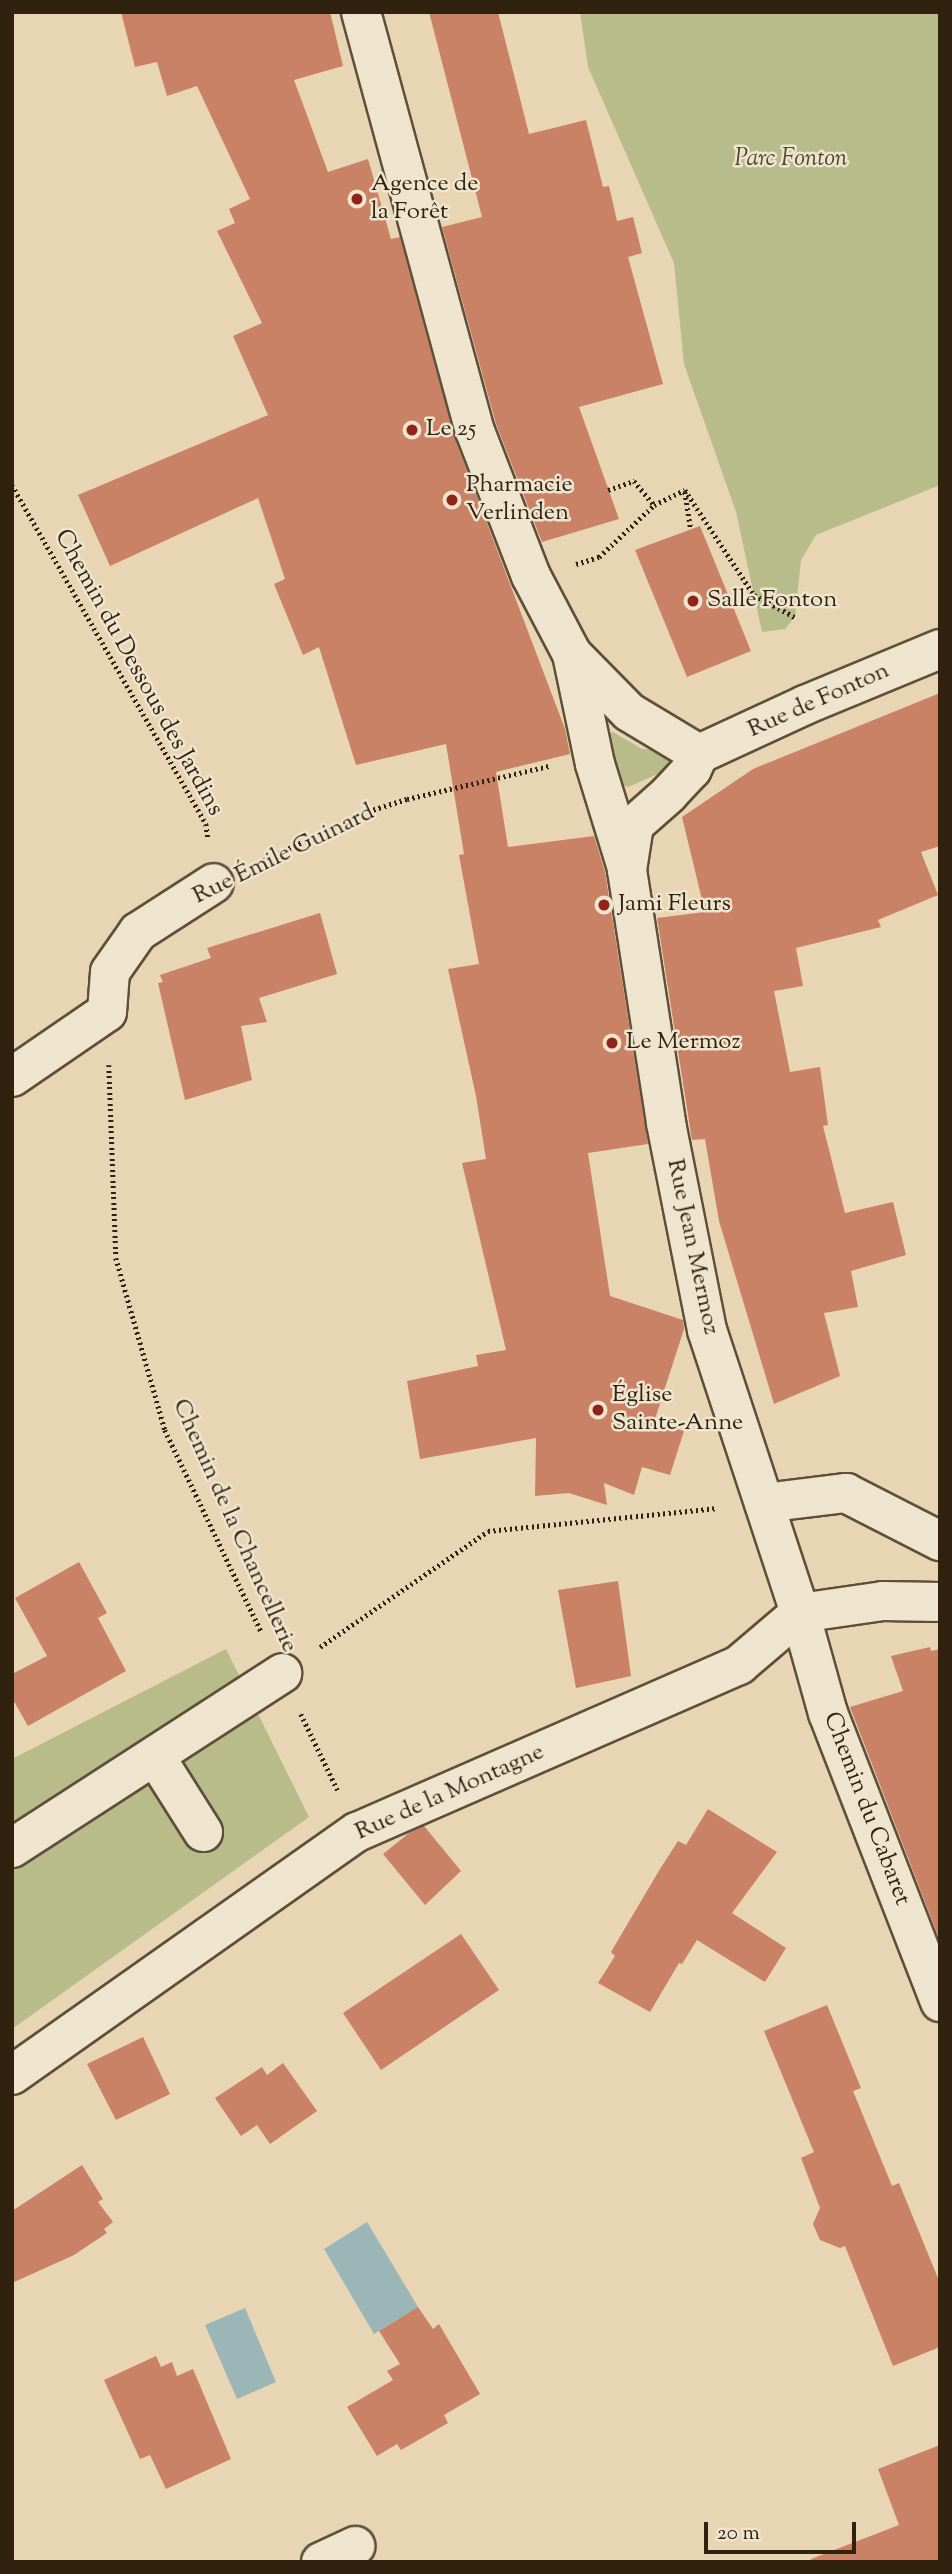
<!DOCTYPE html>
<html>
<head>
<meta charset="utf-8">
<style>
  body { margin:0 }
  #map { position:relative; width:952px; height:2574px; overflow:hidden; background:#e7d5b3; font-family:"Sorts Mill Goudy",serif }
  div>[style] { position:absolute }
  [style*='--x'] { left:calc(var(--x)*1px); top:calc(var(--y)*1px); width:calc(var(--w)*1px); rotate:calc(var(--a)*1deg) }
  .green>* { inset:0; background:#b8bc8a }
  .water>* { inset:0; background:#9ab6b6 }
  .building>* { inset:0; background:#c98266 }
  .path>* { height:4.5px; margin-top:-2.25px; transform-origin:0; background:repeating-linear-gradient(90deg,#312210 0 2px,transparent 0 5.5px) }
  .roads { filter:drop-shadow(2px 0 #5e4f39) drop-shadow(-2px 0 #5e4f39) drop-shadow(0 2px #5e4f39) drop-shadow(0 -2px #5e4f39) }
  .minor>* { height:38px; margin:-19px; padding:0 19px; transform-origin:19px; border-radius:19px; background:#efe4ce }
  .dots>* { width:19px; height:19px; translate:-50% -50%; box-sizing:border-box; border:4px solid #efe4ce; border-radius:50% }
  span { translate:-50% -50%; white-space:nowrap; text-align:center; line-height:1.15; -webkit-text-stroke:5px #efe4ce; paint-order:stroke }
  .park-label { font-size:24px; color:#53482e; font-style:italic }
  .poi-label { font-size:24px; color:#312210 }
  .left { translate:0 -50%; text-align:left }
  .street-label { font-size:24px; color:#312210 }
  .frame { position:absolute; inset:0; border:14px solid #312210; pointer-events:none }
  .scale { position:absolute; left:704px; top:2522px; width:152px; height:32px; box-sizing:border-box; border:4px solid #312210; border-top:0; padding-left:9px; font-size:21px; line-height:24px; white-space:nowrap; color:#312210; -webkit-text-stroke:5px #efe4ce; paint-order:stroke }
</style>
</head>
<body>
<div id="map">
  <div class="green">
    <i style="clip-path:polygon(580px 12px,940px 12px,940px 485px,816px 535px,801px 560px,795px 617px,785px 629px,762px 632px,736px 512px,684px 364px,674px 263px,588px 67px)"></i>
    <i style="clip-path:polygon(613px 732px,642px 749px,674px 751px,674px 767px,628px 787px,612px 780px,599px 735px)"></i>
    <i style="clip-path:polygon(226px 1649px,309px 1817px,12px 2029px,12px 1759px)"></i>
  </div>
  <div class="water">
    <i style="clip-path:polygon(367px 2222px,418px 2307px,374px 2334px,324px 2249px)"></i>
    <i style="clip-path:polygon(245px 2308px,276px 2382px,237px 2399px,205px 2325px)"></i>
  </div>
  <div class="building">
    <i style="clip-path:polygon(121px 12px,330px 12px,343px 66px,294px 80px,328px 172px,368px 159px,391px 239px,400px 237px,455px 439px,565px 729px,570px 754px,496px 772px,508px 847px,594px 836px,605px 872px,648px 1144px,588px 1153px,610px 1296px,683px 1320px,684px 1329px,654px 1422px,684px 1431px,670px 1475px,642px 1467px,634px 1495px,604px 1483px,607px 1505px,569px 1493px,535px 1496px,536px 1438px,420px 1459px,407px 1381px,478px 1366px,476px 1355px,506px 1350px,462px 1163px,486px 1159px,476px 1096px,448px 969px,479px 964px,459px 855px,464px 854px,446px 744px,356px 765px,319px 647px,303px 655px,274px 584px,285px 579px,258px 498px,110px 566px,78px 495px,268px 415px,233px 336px,262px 323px,217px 231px,235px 223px,229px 209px,250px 199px,197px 86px,167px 96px,157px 62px,135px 67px)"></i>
    <i style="clip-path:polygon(429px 12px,498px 12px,529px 134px,586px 120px,603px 187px,609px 186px,617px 221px,633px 217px,642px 253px,628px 257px,663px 384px,579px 407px,619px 519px,542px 542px,496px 424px,442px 227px,482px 217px)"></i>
    <i style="clip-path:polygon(700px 526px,751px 651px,687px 677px,635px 550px)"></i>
    <i style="clip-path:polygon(940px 693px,940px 846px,921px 852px,938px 895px,878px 920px,881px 927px,796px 948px,803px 986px,774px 991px,790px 1072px,820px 1067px,828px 1125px,823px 1126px,845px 1213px,893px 1202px,906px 1255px,851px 1271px,858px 1307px,824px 1313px,840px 1376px,774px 1404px,719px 1221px,705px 1139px,692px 1140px,657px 918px,705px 912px,682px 817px,753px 769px)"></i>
    <i style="clip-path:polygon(320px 913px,337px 974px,259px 998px,267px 1022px,241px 1026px,252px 1080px,185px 1100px,158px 983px,163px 982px,160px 975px,211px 958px,207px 948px)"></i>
    <i style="clip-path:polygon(79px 1562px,107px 1613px,98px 1618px,126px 1671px,28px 1726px,12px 1698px,12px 1674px,47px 1656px,15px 1598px)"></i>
    <i style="clip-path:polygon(618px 1581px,631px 1676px,576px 1688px,558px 1590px)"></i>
    <i style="clip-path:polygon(930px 1647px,931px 1651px,940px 1649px,940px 1941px,850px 1707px,903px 1691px,891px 1656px)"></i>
    <i style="clip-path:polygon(708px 1809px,777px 1852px,732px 1913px,786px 1948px,765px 1982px,697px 1940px,682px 1964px,679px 1963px,650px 2012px,598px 1983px,615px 1956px,611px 1952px,660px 1869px,678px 1841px,686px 1845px)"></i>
    <i style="clip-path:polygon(424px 1826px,461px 1871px,425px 1905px,383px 1854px,409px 1833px)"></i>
    <i style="clip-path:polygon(461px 1934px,499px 1990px,381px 2070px,343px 2013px)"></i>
    <i style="clip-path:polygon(827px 2005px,861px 2088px,853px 2091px,892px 2186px,899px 2183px,940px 2283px,940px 2347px,893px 2366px,845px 2246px,840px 2248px,820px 2240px,813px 2224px,820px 2208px,801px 2158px,814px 2152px,764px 2031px)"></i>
    <i style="clip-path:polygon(143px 2037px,170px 2094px,116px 2120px,87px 2064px)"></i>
    <i style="clip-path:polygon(283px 2063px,317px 2111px,270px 2144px,257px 2125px,241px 2136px,215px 2098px,262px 2067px,267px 2075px)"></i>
    <i style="clip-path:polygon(82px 2165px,103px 2199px,98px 2202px,113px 2222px,104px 2229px,107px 2233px,74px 2255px,12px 2283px,12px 2211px)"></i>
    <i style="clip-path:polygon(418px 2307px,433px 2329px,439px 2324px,480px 2394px,444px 2415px,448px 2423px,401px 2450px,397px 2444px,377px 2456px,347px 2407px,393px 2380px,387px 2371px,400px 2364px,379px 2331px)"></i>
    <i style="clip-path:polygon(156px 2356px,161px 2367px,172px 2362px,177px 2376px,193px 2369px,231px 2459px,166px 2489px,150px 2455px,140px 2459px,104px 2380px)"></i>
    <i style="clip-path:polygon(940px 2445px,940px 2562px,811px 2562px,811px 2559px,899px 2525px,878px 2469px)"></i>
  </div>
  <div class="path">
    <i style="--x:12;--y:485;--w:391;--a:60.2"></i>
    <i style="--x:206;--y:824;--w:15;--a:82"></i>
    <i style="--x:608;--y:490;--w:28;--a:-19"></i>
    <i style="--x:634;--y:481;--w:31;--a:50"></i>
    <i style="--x:685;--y:492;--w:37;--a:81"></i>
    <i style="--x:576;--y:564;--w:24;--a:-17"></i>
    <i style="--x:599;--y:557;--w:76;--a:-43.4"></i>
    <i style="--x:654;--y:505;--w:34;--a:-26"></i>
    <i style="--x:685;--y:490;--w:126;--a:56.7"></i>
    <i style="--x:754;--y:595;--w:47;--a:28.2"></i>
    <i style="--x:254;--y:865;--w:121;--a:-25.5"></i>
    <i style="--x:363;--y:813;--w:46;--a:-17.7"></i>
    <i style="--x:407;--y:799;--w:146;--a:-13.1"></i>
    <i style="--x:109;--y:1065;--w:193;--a:87.9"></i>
    <i style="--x:116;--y:1258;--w:179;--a:74.1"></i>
    <i style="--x:165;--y:1430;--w:225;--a:64.5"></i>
    <i style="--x:320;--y:1647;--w:204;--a:-34.6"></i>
    <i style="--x:488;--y:1531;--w:231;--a:-5.7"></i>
    <i style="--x:301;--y:1714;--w:85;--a:64.3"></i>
  </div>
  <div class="roads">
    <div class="minor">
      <i style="--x:361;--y:12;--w:434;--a:74.8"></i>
      <i style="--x:475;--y:431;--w:155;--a:68.9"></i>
      <i style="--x:531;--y:576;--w:88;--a:62.3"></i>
      <i style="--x:572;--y:654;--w:81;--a:45.5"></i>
      <i style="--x:629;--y:712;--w:82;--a:31"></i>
      <i style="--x:572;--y:654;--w:112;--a:78.2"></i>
      <i style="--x:595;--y:764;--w:106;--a:72.9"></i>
      <i style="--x:699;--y:754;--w:17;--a:115"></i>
      <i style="--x:692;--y:769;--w:34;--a:133"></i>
      <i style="--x:669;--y:794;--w:47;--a:138.5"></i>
      <i style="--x:634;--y:825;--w:46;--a:98.8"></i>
      <i style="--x:627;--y:870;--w:256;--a:81.2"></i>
      <i style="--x:666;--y:1123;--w:211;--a:78.8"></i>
      <i style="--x:707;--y:1330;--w:298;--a:71.8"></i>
      <i style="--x:800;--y:1613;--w:104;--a:74.4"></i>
      <i style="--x:828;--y:1713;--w:310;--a:68.8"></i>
      <i style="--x:699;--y:754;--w:117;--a:-24.8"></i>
      <i style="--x:805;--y:705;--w:146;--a:-22.5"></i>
      <i style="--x:12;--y:1077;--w:115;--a:-34.4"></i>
      <i style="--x:107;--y:1012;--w:40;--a:-85.7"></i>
      <i style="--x:110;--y:972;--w:49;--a:-55"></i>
      <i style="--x:138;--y:932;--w:90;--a:-32.8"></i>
      <i style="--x:764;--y:1503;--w:83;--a:-7"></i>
      <i style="--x:846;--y:1493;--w:106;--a:27.1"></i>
      <i style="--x:800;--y:1613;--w:84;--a:-8.2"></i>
      <i style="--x:883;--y:1601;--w:57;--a:1"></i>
      <i style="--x:155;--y:1756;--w:90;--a:57.7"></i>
      <i style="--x:12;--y:1848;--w:322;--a:-32.9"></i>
      <i style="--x:12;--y:2075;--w:422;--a:-35.2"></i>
      <i style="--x:357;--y:1832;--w:417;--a:-23.6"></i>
      <i style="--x:739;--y:1665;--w:80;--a:-40.4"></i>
      <i style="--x:321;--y:2562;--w:38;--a:-25"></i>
    </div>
  </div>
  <div class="dots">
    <i style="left:357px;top:199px;background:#8f2418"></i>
    <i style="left:412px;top:430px;background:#8f2418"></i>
    <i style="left:452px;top:500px;background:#8f2418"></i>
    <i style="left:693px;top:601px;background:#8f2418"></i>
    <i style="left:604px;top:905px;background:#8f2418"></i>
    <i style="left:612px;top:1043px;background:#8f2418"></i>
    <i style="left:598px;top:1410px;background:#8f2418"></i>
  </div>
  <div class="park-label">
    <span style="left:791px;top:160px">Parc Fonton</span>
  </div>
  <div class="poi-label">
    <span class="left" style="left:371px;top:199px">Agence de<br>la Forêt</span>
    <span class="left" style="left:426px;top:430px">Le 25</span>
    <span class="left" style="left:466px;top:500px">Pharmacie<br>Verlinden</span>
    <span class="left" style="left:707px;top:601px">Salle Fonton</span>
    <span class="left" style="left:618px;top:905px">Jami Fleurs</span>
    <span class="left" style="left:626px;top:1043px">Le Mermoz</span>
    <span class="left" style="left:612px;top:1410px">Église<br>Sainte-Anne</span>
  </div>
  <div class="street-label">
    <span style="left:138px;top:673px;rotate:61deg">Chemin du Dessous des Jardins</span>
    <span style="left:819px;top:701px;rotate:-24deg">Rue de Fonton</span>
    <span style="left:284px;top:855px;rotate:-26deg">Rue Émile Guinard</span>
    <span style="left:692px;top:1247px;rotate:78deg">Rue Jean Mermoz</span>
    <span style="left:234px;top:1526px;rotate:66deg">Chemin de la Chancellerie</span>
    <span style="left:450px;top:1793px;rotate:-24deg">Rue de la Montagne</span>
    <span style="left:866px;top:1809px;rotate:69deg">Chemin du Cabaret</span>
  </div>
  <div class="frame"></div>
  <div class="scale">20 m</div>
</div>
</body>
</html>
